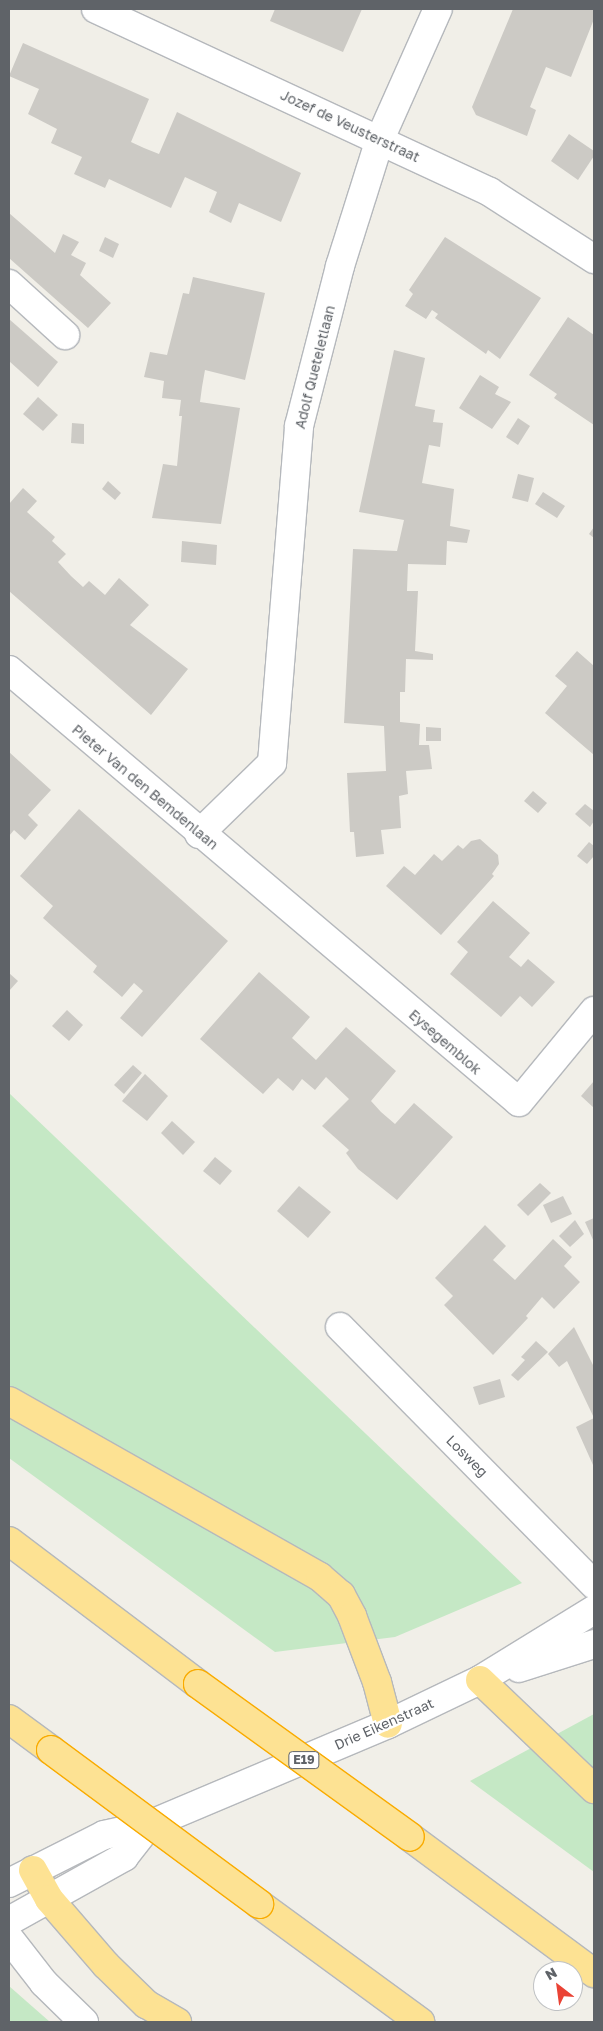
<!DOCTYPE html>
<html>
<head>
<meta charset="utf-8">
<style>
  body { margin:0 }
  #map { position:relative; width:603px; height:2031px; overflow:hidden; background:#f1efe8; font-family:"Golos Text",sans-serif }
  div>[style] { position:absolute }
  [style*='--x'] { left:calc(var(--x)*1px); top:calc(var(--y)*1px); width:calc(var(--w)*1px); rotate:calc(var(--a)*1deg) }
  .green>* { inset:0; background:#c5e8c5 }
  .building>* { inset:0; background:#cccac5 }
  .roads { filter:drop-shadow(1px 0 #b5b8bc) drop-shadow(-1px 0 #b5b8bc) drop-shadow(0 1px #b5b8bc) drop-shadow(0 -1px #b5b8bc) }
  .minor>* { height:28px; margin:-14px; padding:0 14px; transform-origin:14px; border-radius:14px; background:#fff }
  .highway>* { height:28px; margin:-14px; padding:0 14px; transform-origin:14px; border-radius:14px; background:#fde293 }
  .bridges { filter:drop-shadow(1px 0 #f9ab00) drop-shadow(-1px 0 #f9ab00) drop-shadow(0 1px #f9ab00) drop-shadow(0 -1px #f9ab00) }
  .highway-bridge>* { height:28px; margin:-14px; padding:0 14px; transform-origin:14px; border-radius:14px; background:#fde293 }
  span { translate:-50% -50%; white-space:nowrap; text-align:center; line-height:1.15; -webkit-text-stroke:4.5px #fff; paint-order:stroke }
  .shield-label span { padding:1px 4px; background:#fff; border:1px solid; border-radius:4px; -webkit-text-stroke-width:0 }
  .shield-label { font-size:12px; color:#5f6368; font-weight:700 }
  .street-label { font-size:14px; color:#5f6368 }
  .frame { position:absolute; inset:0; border:10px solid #5f6368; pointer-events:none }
  .north { position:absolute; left:533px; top:1961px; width:50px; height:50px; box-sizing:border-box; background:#fff; border:1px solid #bfc1c3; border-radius:50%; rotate:330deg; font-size:14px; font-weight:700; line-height:20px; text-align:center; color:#5f6368 }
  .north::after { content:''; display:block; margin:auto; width:18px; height:22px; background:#ea4335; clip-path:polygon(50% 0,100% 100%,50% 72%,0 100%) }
</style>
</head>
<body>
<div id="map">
  <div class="green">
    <i style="clip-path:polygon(9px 1093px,522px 1583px,395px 1637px,275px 1652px,9px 1458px)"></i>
    <i style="clip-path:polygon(594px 1714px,594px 1872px,470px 1781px)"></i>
    <i style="clip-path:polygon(9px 1986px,50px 2022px,9px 2022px)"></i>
  </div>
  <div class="building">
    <i style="clip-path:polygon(275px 9px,362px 9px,343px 52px,270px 21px)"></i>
    <i style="clip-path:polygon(513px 9px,594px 9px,594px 19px,571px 77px,546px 67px,530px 107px,536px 110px,527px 136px,476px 115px,472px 107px)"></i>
    <i style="clip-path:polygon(23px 43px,149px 99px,131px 142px,144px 148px,159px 154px,177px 112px,301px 173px,281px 222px,239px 203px,231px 223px,209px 212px,217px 192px,185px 177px,171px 208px,109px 179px,105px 188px,74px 174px,82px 157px,51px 143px,57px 129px,28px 114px,39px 89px,9px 76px)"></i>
    <i style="clip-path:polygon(569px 134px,594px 151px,594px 156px,578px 180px,551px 161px)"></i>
    <i style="clip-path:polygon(9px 213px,55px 253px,63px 234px,79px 242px,71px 255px,86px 263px,80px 275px,111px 303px,88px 328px,9px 258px)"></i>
    <i style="clip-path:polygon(105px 237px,119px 244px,113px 258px,99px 251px)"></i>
    <i style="clip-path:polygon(445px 237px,541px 298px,500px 359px,488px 350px,486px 354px,435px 318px,438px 314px,432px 310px,426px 319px,405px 306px,413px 294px,409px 290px)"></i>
    <i style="clip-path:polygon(193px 277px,265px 293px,245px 380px,205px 370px,202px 387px,200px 402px,240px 408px,221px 524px,152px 518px,163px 464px,177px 466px,182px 416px,179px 416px,181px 400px,162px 398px,164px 381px,144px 377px,150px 352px,167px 355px,183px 293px,189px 294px)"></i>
    <i style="clip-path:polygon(568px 317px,594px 335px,594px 425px,554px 398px,557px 394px,529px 375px)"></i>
    <i style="clip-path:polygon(9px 319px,58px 362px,38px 387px,9px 361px)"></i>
    <i style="clip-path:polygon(394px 350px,425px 358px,415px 406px,435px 410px,433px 422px,443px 423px,440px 447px,429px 445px,422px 483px,454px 489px,450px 526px,470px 530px,467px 543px,447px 541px,446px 565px,408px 564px,407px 591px,418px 591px,415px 651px,433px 654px,433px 660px,406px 659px,405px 692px,400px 692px,400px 722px,420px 724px,419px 745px,429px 745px,432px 769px,406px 771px,408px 794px,399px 796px,401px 828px,381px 830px,384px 854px,356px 857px,354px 832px,350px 832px,347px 773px,386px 771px,384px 726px,344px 723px,353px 549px,397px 551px,404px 520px,359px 512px)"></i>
    <i style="clip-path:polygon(480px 375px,499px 387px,495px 394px,511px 402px,492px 429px,459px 408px)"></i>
    <i style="clip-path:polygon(38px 397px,58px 415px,43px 431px,23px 414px)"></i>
    <i style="clip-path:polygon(518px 418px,530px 426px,518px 445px,506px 437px)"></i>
    <i style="clip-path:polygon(72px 423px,84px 424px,84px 444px,71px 443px)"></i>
    <i style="clip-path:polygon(518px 474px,534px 478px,528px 502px,512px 498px)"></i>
    <i style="clip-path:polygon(108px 481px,121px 493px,115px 500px,102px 489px)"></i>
    <i style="clip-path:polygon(23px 488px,37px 501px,27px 512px,55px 537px,52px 541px,66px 554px,58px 562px,71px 576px,83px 587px,89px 581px,105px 595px,119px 578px,149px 605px,130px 625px,188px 669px,151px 715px,9px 591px,9px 504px)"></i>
    <i style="clip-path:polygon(543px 492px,565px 506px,557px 518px,535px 504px)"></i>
    <i style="clip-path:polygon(594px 527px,594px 538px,589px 534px)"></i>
    <i style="clip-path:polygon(182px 541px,217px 545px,216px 565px,181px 562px)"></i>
    <i style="clip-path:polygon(577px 651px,594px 666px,594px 755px,545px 713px,567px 686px,555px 676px)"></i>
    <i style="clip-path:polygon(426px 727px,441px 728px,441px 741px,426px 741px)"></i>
    <i style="clip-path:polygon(9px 752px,51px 790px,28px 815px,38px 825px,25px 840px,14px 830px,9px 836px)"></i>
    <i style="clip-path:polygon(533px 791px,547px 803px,538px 813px,524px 801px)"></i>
    <i style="clip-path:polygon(585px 804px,594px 811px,594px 821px,590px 827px,575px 814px)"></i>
    <i style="clip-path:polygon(79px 809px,228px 941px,142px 1037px,120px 1018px,143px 991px,134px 983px,122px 997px,93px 972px,97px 966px,43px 918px,53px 906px,20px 876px)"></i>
    <i style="clip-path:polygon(480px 839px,498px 855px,499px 864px,492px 874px,494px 876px,441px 935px,386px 886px,404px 866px,415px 875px,434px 854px,442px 861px,458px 845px,463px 849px,471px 841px)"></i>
    <i style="clip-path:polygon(589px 842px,594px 846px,594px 856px,587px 864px,577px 856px)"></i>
    <i style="clip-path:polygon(493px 901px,530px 933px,509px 957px,521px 967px,528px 959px,555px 982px,532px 1007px,520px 996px,501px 1017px,450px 974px,468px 952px,457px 942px)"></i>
    <i style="clip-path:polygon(259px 972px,310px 1017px,292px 1038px,316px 1060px,346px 1027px,396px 1071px,371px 1101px,381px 1112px,395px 1124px,414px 1103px,453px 1137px,397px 1200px,358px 1169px,346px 1153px,349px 1150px,322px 1126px,349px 1099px,326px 1077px,315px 1090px,302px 1079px,293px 1091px,278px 1078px,263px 1094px,200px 1039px)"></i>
    <i style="clip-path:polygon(9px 973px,18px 981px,9px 991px)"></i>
    <i style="clip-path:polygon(67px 1010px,83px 1025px,69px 1041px,52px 1026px)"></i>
    <i style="clip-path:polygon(133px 1065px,142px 1073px,124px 1094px,114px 1085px)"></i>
    <i style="clip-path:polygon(145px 1074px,168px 1096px,147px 1121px,122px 1101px)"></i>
    <i style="clip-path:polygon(594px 1081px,594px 1108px,581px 1096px)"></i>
    <i style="clip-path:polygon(172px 1121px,195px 1142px,183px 1155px,161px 1133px)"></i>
    <i style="clip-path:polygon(215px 1157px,232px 1171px,220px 1185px,203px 1171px)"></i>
    <i style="clip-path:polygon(540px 1183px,551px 1193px,528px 1216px,517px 1205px)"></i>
    <i style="clip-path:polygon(299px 1186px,331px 1212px,308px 1238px,277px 1211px)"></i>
    <i style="clip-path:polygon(563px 1196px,572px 1214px,551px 1223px,543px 1205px)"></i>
    <i style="clip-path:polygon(594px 1218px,594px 1242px,585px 1222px)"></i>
    <i style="clip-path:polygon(575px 1220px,584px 1234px,570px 1247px,559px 1236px)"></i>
    <i style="clip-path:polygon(485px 1225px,506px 1246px,493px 1260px,515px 1280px,553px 1239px,572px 1257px,564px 1266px,580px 1282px,554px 1309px,542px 1297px,526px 1316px,528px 1318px,493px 1355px,444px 1305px,453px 1296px,435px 1278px)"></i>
    <i style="clip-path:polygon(574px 1327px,594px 1367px,594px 1464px,593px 1465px,576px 1427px,594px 1418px,567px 1361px,559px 1367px,548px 1354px)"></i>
    <i style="clip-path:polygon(536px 1341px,548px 1352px,518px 1381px,511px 1375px,525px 1360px,521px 1357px)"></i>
    <i style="clip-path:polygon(500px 1379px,505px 1397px,479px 1405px,473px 1387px)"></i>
  </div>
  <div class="roads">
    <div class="minor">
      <i style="--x:96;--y:9;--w:434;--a:24.9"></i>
      <i style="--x:490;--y:192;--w:124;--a:32.8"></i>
      <i style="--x:9;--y:284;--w:76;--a:42.3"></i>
      <i style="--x:9;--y:670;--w:668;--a:40.27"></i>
      <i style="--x:519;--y:1102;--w:118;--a:-50.5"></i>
      <i style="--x:199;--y:834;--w:102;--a:-44.2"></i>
      <i style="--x:272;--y:763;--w:338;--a:-85.4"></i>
      <i style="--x:299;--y:426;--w:165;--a:-75.6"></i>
      <i style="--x:340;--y:266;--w:133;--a:-72.5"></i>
      <i style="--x:380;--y:139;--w:142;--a:-66"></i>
      <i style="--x:340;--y:1327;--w:362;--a:45.4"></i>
      <i style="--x:519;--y:1668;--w:79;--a:-17.7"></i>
      <i style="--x:9;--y:1883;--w:106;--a:-26.8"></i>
      <i style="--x:104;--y:1835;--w:46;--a:-12.5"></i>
      <i style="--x:149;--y:1825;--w:259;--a:-22.9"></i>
      <i style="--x:388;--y:1724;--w:102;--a:-25.6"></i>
      <i style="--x:480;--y:1680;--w:134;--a:-31.6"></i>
      <i style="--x:9;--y:1921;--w:132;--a:-29.1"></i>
      <i style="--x:124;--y:1857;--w:41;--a:-52"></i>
      <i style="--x:9;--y:1938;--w:57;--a:52.1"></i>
      <i style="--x:44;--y:1983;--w:56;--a:44.3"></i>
    </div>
    <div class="highway">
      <i style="--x:9;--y:1401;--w:357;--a:29.5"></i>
      <i style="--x:320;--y:1577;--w:28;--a:41"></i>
      <i style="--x:341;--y:1595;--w:24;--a:62"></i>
      <i style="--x:352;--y:1616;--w:71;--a:69.3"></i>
      <i style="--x:377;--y:1682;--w:43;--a:75.3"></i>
      <i style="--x:9;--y:1541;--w:237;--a:37.1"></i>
      <i style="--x:480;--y:1680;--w:158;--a:43.7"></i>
      <i style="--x:9;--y:1719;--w:52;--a:36.4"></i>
      <i style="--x:410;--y:1837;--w:229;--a:36.5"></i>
      <i style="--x:33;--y:1870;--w:33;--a:61"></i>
      <i style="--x:49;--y:1899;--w:87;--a:49.2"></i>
      <i style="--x:106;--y:1965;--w:56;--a:44.3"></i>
      <i style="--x:146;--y:2004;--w:36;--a:30"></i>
      <i style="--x:259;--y:1904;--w:200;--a:36.2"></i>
    </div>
  </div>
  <div class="bridges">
    <div class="highway-bridge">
      <i style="--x:198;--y:1684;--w:261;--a:35.8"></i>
      <i style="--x:51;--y:1750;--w:259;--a:36.5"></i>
    </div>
  </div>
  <div class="shield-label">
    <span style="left:304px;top:1760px">E19</span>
  </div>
  <div class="street-label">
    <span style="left:350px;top:126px;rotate:25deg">Jozef de Veusterstraat</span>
    <span style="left:315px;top:367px;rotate:-76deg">Adolf Queteletlaan</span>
    <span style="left:145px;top:787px;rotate:40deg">Pieter Van den Bemdenlaan</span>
    <span style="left:445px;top:1042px;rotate:41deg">Eysegemblok</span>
    <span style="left:467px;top:1456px;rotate:45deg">Losweg</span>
    <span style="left:384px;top:1724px;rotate:-24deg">Drie Eikenstraat</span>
  </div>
  <div class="frame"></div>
  <div class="north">N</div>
</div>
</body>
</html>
